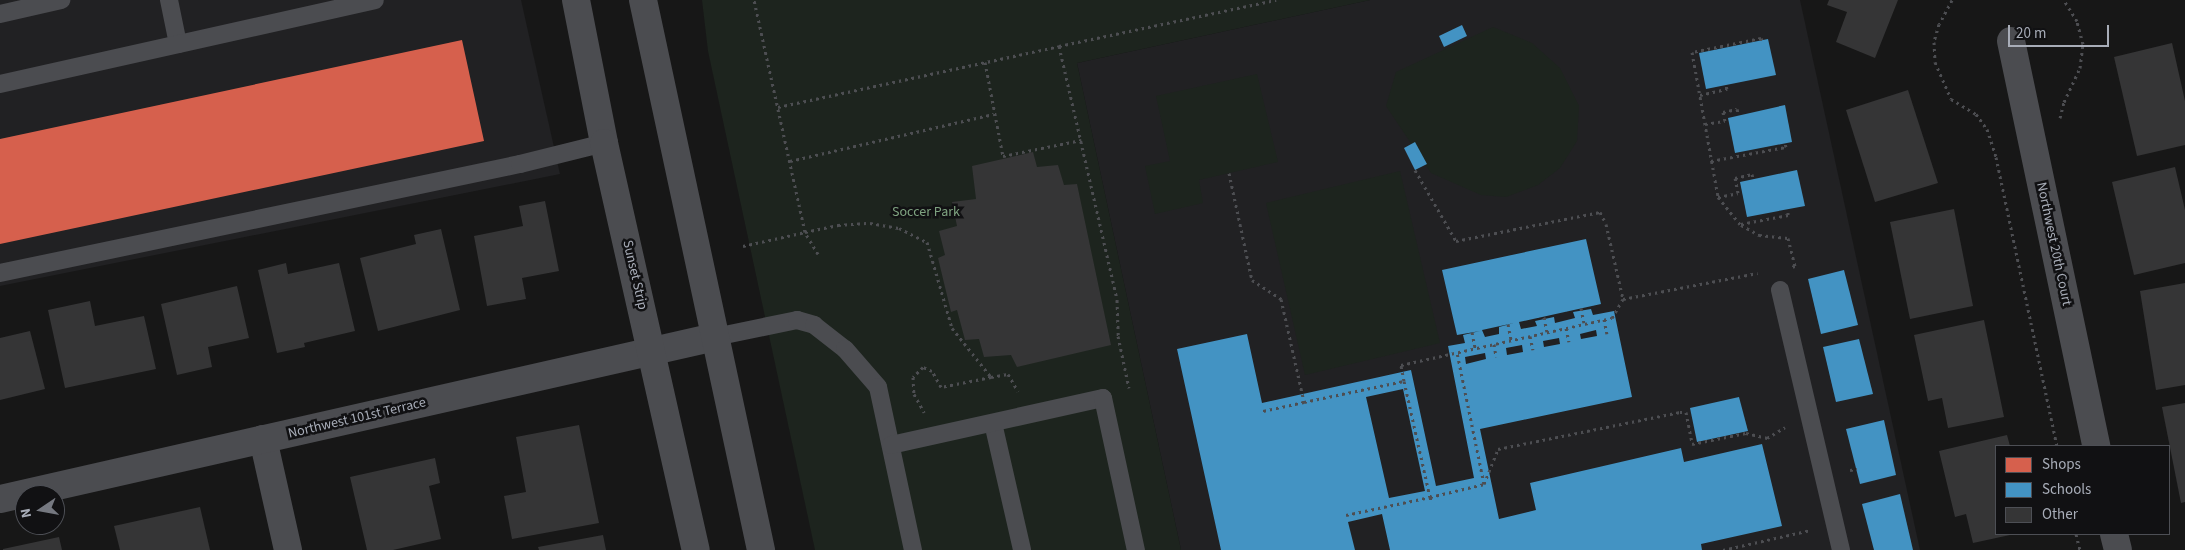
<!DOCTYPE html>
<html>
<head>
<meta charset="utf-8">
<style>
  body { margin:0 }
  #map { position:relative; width:2185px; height:550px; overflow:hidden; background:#171717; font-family:"Source Sans 3",sans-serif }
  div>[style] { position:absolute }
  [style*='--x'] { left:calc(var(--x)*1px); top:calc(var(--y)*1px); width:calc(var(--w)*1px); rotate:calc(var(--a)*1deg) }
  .built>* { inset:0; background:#212123 }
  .green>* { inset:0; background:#1d241e }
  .shops>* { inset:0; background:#d6604d }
  .schools>* { inset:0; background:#4393c3 }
  .building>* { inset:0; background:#353536 }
  .path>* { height:3px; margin-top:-1.5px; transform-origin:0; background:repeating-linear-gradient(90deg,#4d4e52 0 2.5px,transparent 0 6.5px) }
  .service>* { height:18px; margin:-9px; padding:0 9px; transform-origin:9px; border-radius:9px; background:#4b4c50 }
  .minor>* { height:28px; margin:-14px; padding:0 14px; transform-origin:14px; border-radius:14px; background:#4b4c50 }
  .tertiary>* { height:28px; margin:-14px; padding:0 14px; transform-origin:14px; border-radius:14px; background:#4b4c50 }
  span { translate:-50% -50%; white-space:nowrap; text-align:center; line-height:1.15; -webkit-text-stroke:5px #111113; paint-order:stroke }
  .park-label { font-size:14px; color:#7fa381 }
  .street-label { font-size:14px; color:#a8adb8 }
  .legend { position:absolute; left:1995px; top:445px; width:175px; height:90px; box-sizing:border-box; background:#111113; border:1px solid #4d4f55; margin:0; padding:6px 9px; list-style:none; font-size:15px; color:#a8adb8 }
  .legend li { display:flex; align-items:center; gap:10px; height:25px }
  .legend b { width:25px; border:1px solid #4d4f55 }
  .north { position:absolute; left:15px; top:485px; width:50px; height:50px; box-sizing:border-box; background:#111113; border:1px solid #4d4f55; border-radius:50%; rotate:258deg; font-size:14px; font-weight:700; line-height:20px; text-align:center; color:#a8adb8 }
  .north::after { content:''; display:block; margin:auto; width:18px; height:22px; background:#757880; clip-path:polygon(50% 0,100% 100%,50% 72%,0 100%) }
  .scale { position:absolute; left:2008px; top:25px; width:101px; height:22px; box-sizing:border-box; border:2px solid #a8adb8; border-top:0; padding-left:6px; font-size:15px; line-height:18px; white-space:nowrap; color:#a8adb8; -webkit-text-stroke:4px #111113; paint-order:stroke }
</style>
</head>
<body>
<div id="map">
  <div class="built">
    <i style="clip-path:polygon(0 0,521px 0,560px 174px,0 286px)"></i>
    <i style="clip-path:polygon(1370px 0,1800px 0,1920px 550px,1181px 550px,1077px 63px)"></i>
  </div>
  <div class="green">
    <i style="clip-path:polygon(702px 0,1370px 0,1077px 63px,1181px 550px,815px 550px,708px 51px)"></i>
    <i style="clip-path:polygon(1493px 27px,1532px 43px,1560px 68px,1579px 106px,1577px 141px,1560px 168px,1538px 185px,1506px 197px,1481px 195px,1431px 173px,1386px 106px,1396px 72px)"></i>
    <i style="clip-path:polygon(1257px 74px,1278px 162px,1199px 180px,1203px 203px,1155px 214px,1145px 166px,1170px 161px,1156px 96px)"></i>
    <i style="clip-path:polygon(1400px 171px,1440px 343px,1305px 375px,1266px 203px)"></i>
  </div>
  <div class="shops">
    <i style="clip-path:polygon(462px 40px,484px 141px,0 244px,0 139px)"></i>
  </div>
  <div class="schools">
    <i style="clip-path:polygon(1462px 25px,1467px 36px,1444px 47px,1439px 36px)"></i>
    <i style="clip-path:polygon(1768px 39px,1776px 75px,1706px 89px,1699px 53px)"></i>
    <i style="clip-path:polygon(1785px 105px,1792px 142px,1735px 153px,1728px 118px)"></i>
    <i style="clip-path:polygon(1415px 142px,1427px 164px,1415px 170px,1404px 148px)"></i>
    <i style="clip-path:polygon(1797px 170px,1805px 206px,1747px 217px,1740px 182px)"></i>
    <i style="clip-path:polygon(evenodd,1586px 239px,1601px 304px,1519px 322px,1521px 329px,1537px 326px,1535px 321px,1554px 317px,1555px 323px,1575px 318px,1573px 312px,1591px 309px,1593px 315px,1614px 311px,1632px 397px,1480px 429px,1499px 519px,1536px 510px,1530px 483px,1681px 448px,1684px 462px,1762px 444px,1782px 526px,1701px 544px,1702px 550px,1390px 550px,1382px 514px,1348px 522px,1355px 550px,1221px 550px,1177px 349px,1247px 334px,1262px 403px,1411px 370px,1436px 486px,1474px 478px,1448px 346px,1465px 343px,1463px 335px,1480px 331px,1457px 335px,1442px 270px,1586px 239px,1514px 323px,1499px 327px,1499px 334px,1485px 337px,1482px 330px,1514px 323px,1586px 239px,1596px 330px,1597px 336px,1581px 339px,1580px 334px,1596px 330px,1586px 239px,1559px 338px,1560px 344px,1544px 347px,1543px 341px,1559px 338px,1586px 239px,1522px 345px,1523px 352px,1507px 355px,1506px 348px,1522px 345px,1586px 239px,1485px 353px,1486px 359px,1466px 364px,1465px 357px,1485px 353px,1586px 239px,1403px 389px,1425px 491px,1389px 498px,1366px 397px,1403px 389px)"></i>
    <i style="clip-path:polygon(1844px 270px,1858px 325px,1821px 334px,1808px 279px)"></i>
    <i style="clip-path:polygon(1859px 339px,1873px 394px,1836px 402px,1823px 347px)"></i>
    <i style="clip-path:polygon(1739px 397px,1748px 431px,1697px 442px,1690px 408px)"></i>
    <i style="clip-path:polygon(1884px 420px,1896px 475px,1860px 484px,1846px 429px)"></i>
    <i style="clip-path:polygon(1900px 494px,1913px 550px,1874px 550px,1862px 504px)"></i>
  </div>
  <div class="building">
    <i style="clip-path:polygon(1829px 0,1898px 0,1875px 58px,1836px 42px,1847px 12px,1827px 5px)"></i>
    <i style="clip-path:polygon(2172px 43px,2185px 101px,2185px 145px,2137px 156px,2114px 57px)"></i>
    <i style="clip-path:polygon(1908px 90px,1938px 183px,1875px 202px,1846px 110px)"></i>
    <i style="clip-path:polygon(1033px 152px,1037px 167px,1058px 165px,1064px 185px,1077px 184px,1111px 345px,1017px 367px,1011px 355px,984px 357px,979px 339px,965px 340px,957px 310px,951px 312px,938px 258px,945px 255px,939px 231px,957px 226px,952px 202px,976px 199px,972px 166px)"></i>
    <i style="clip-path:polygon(2175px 167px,2185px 210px,2185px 263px,2134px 275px,2112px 182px)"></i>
    <i style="clip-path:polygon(545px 201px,559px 271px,522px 278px,526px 299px,487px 306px,474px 236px,523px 226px,519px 206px)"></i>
    <i style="clip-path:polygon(1954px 209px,1973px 306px,1910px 319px,1890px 222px)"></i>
    <i style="clip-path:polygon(441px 229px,460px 310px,378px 331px,360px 258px,416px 244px,414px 235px)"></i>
    <i style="clip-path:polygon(286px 263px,288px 274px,339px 263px,355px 331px,304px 343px,305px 347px,277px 353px,258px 270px)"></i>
    <i style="clip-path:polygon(2185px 283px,2185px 385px,2156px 390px,2140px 291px)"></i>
    <i style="clip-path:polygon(237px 286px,249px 338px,208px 347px,212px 367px,177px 375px,161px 304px)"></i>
    <i style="clip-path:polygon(90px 301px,95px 326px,144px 316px,156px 369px,65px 388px,48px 310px)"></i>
    <i style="clip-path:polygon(1984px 320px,2004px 417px,1948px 428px,1942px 398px,1928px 401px,1914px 335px)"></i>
    <i style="clip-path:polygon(30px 331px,45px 389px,0 400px,0 338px)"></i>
    <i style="clip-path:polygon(2185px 403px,2185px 502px,2181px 503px,2162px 407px)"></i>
    <i style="clip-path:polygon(579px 425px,599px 523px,512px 539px,504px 496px,526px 492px,516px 437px)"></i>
    <i style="clip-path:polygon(2007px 435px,2010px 446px,1996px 446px,1996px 534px,2010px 535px,1973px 543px,1966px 514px,1955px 517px,1939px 451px)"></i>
    <i style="clip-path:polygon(435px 458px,440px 483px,429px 486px,441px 539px,393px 550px,367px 550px,350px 477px)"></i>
    <i style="clip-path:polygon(200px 507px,210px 550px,120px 550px,114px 526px)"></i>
    <i style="clip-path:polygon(603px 535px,606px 550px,539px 550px,538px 547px)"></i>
    <i style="clip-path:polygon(59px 537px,62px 550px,3px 550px,3px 549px)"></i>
  </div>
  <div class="path">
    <i style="--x:1952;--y:0;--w:27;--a:118"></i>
    <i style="--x:1939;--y:24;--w:19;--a:106"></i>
    <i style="--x:1934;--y:42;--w:20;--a:87"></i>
    <i style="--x:1935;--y:62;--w:40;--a:66.6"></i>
    <i style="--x:1951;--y:99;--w:29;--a:31"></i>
    <i style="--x:1976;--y:114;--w:19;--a:54"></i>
    <i style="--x:1987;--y:129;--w:29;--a:72"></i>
    <i style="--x:1996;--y:157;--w:295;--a:78.1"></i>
    <i style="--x:1762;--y:40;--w:2;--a:-117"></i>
    <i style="--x:1761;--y:38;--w:70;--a:168.5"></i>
    <i style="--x:1692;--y:52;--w:147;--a:79.8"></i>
    <i style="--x:1718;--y:197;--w:36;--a:51"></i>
    <i style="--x:1741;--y:225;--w:21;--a:29"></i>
    <i style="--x:1759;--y:235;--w:29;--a:6"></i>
    <i style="--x:1788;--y:238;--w:29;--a:76"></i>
    <i style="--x:1795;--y:266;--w:4;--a:166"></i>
    <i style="--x:1059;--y:46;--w:222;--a:-12"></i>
    <i style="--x:985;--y:62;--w:96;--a:79.2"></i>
    <i style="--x:1003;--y:156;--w:80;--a:-11.6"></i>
    <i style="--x:1700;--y:95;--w:28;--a:-13"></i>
    <i style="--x:1727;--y:89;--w:4;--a:-104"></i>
    <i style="--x:778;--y:107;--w:288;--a:-12.2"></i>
    <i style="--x:1059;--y:46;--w:261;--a:77.1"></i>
    <i style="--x:1117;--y:300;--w:36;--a:88"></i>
    <i style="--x:1118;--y:336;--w:53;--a:78.1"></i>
    <i style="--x:2060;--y:118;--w:16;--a:-76"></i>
    <i style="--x:2064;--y:102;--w:38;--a:-65"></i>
    <i style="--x:2080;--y:68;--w:24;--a:-83"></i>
    <i style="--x:2083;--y:44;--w:24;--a:-105"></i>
    <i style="--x:2077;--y:21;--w:25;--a:-122"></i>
    <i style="--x:1705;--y:124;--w:20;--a:-9"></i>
    <i style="--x:1725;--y:121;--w:9;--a:-103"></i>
    <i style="--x:1723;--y:112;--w:14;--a:-12"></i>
    <i style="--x:1737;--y:109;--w:6;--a:72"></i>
    <i style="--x:790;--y:161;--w:209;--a:-13"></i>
    <i style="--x:1711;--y:161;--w:76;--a:-10.6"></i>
    <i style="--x:1786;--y:147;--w:4;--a:-104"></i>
    <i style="--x:1415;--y:170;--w:82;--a:60"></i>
    <i style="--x:1456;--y:241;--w:147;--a:-11.4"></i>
    <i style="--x:1600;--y:212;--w:13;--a:63"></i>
    <i style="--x:1606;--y:224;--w:77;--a:77.2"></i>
    <i style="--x:1623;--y:299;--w:137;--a:-10.9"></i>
    <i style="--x:1229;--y:173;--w:109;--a:77.9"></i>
    <i style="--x:1252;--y:280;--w:35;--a:33"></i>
    <i style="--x:1281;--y:299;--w:106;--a:77.4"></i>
    <i style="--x:1304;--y:402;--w:42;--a:167.6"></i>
    <i style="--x:1718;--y:197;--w:20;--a:-11"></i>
    <i style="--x:1738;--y:193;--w:15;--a:-101"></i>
    <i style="--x:1735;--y:178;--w:17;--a:-13"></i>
    <i style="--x:1752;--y:174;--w:5;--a:79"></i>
    <i style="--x:1741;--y:224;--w:48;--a:-10.8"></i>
    <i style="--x:1788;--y:215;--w:6;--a:-90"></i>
    <i style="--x:743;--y:246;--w:64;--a:-12.7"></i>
    <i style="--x:805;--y:232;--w:238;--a:-102.4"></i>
    <i style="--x:818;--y:254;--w:26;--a:-121"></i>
    <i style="--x:805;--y:232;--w:34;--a:-12"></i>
    <i style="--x:838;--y:225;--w:32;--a:-4"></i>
    <i style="--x:870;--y:223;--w:29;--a:10"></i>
    <i style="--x:899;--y:228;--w:31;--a:27"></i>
    <i style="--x:927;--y:242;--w:90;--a:73.8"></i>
    <i style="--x:952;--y:328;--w:63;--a:51.5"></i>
    <i style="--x:991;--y:377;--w:51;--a:168.7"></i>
    <i style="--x:941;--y:387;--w:18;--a:-119"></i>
    <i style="--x:932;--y:371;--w:10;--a:-156"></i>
    <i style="--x:923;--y:367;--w:14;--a:135"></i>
    <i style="--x:913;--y:377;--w:17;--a:87"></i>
    <i style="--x:914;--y:394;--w:21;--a:61"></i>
    <i style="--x:1581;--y:308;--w:15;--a:79"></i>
    <i style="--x:1544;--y:317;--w:15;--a:79"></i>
    <i style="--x:1604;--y:319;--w:15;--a:79"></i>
    <i style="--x:1508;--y:324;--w:16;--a:79"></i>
    <i style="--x:1566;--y:328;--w:14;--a:78"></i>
    <i style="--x:1472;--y:332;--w:16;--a:79"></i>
    <i style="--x:1530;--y:336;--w:14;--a:78"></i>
    <i style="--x:1494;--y:344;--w:13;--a:81"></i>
    <i style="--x:991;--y:377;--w:17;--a:-10"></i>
    <i style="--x:1008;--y:374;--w:20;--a:60"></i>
    <i style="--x:1404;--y:381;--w:119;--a:77.4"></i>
    <i style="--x:1430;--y:497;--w:56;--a:-13.5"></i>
    <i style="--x:1484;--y:484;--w:135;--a:-101.6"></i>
    <i style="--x:1304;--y:402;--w:102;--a:-11.9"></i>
    <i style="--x:1404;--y:381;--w:16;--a:-101"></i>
    <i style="--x:1401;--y:365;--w:216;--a:-12.6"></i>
    <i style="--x:1612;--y:318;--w:22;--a:-60"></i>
    <i style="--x:1850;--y:470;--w:7;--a:-8"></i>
    <i style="--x:1484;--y:484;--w:38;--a:-68"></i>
    <i style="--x:1498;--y:449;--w:186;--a:-11.5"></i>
    <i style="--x:1680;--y:412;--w:6;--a:0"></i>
    <i style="--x:1686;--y:412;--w:33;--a:79"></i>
    <i style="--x:1692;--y:444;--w:55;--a:-11.5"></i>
    <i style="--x:1746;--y:433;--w:22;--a:13"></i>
    <i style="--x:1767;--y:438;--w:21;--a:-31"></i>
    <i style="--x:1346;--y:515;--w:86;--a:-12.1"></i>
    <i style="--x:1430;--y:497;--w:6;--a:72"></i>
    <i style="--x:2076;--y:534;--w:16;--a:76"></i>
    <i style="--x:1723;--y:550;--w:90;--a:-12.8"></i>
  </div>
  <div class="service">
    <i style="--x:169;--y:0;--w:45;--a:78.4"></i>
    <i style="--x:0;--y:14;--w:63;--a:-12.9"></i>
    <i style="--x:0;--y:84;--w:384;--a:-12.6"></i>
    <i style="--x:0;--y:273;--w:531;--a:-11.84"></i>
    <i style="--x:520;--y:164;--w:87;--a:-14"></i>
    <i style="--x:1780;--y:290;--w:267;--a:76.8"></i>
    <i style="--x:715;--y:337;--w:84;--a:-11.7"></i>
    <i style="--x:797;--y:320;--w:18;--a:16"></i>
    <i style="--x:814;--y:325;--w:39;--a:38"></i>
    <i style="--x:845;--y:349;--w:50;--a:49"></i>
    <i style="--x:878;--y:387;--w:167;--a:77.9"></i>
    <i style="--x:993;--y:423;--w:130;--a:77.1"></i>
    <i style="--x:891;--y:445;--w:217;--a:-12.5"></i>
    <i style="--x:1103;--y:398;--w:156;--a:77.8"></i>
  </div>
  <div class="minor">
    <i style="--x:2011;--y:41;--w:414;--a:78.1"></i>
    <i style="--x:263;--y:439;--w:114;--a:77.3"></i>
    <i style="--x:0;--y:499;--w:733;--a:-12.77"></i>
    <i style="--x:2114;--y:534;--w:16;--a:76"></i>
  </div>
  <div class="tertiary">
    <i style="--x:576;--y:0;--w:146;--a:78.9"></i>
    <i style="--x:604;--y:143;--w:417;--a:77.3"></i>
    <i style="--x:643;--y:0;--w:563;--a:77.89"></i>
  </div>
  <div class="park-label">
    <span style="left:926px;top:212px">Soccer Park</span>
  </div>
  <div class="street-label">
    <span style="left:2054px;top:244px;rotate:78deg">Northwest 20th Court</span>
    <span style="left:635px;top:275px;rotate:77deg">Sunset Strip</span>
    <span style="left:357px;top:418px;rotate:-13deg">Northwest 101st Terrace</span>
  </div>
  <ul class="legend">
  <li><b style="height:14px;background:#d6604d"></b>Shops</li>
  <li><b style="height:14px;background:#4393c3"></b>Schools</li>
  <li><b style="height:14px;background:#353536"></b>Other</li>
  </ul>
  <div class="north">N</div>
  <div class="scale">20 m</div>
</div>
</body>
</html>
